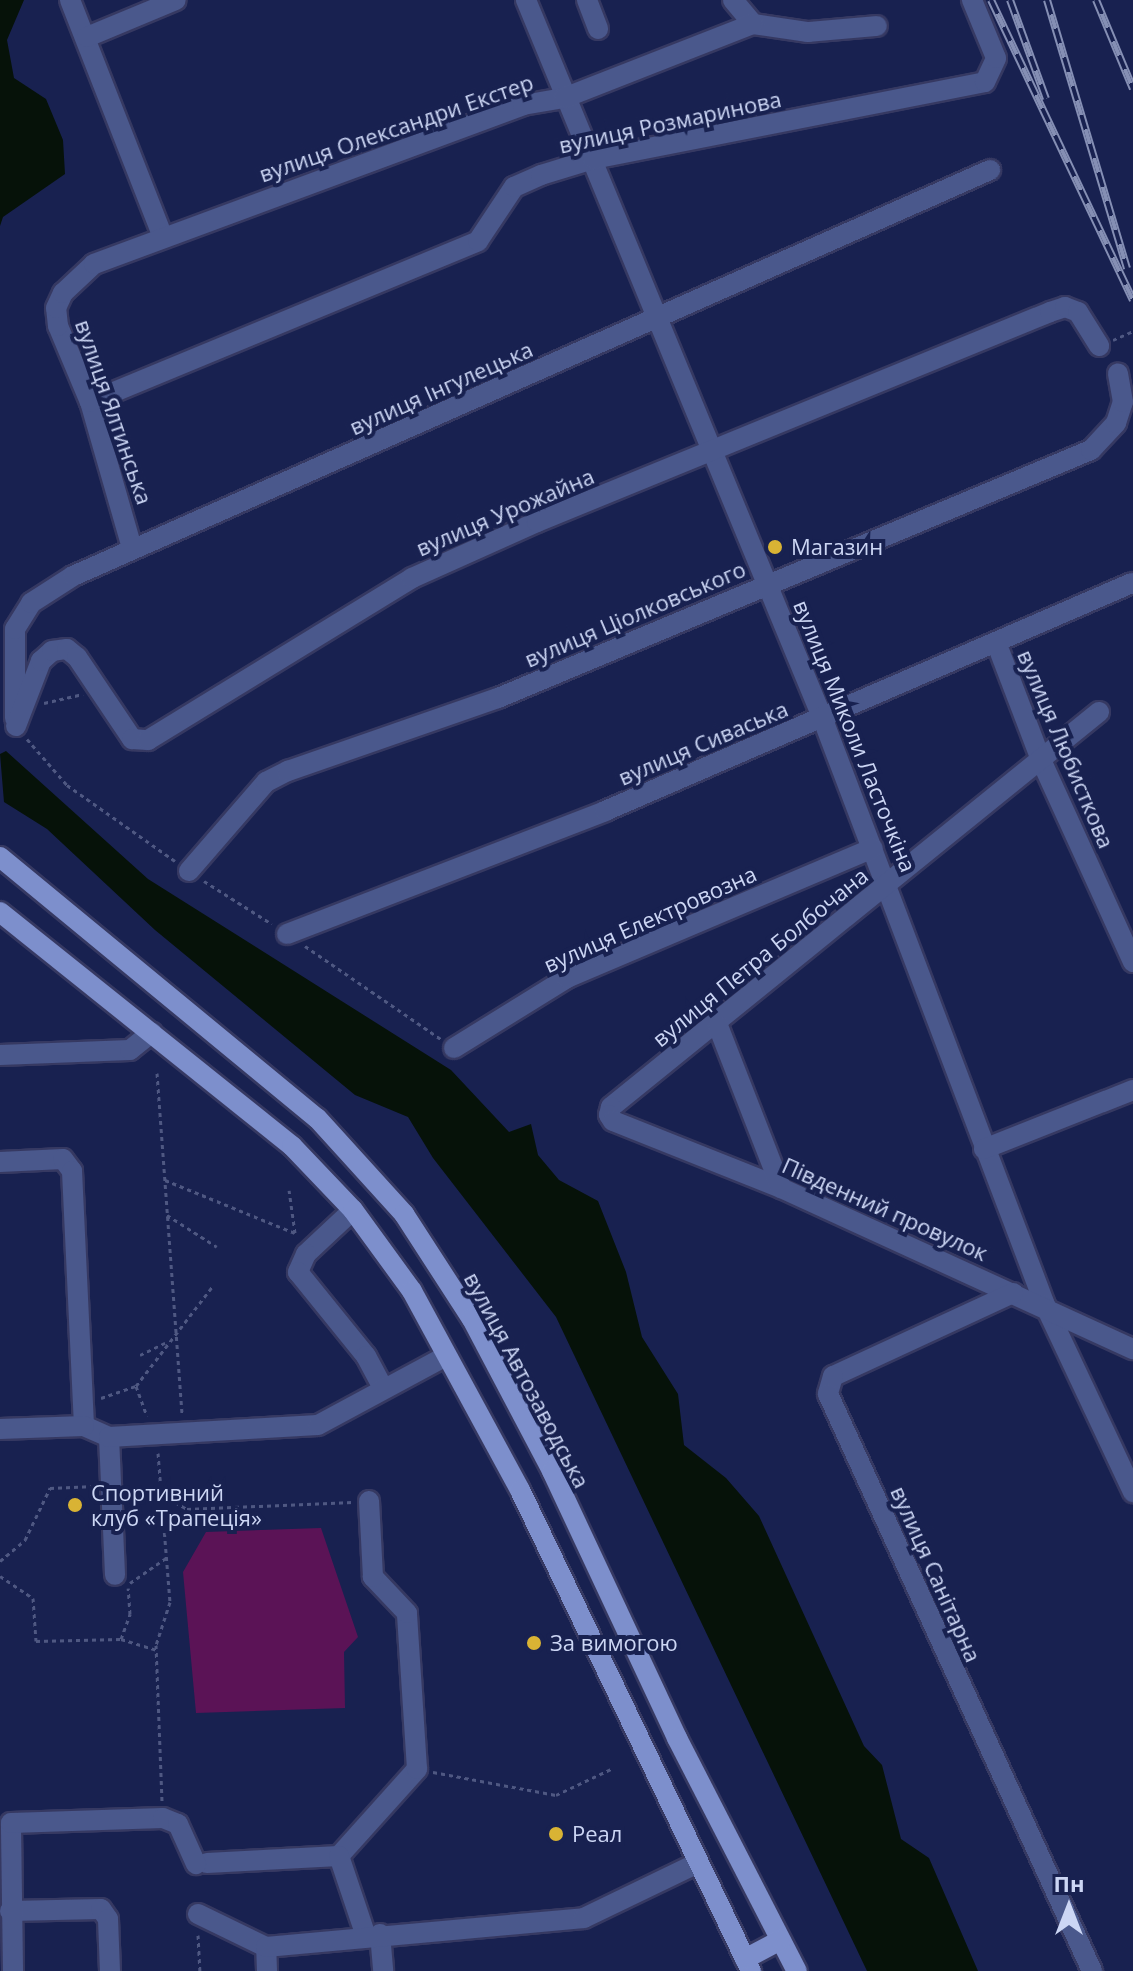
<!DOCTYPE html>
<html>
<head>
<meta charset="utf-8">
<style>
  body { margin:0 }
  #map { position:relative; width:1133px; height:1971px; overflow:hidden; background:#182150; font-family:"Open Sans",sans-serif }
  div>[style] { position:absolute }
  [style*='--x'] { left:calc(var(--x)*1px); top:calc(var(--y)*1px); width:calc(var(--w)*1px); rotate:calc(var(--a)*1deg) }
  .green>* { inset:0; background:#5b1356 }
  .water>* { inset:0; background:#061209 }
  .path>* { height:3px; margin-top:-1.5px; transform-origin:0; background:repeating-linear-gradient(90deg,#4f5882 0 4px,transparent 0 8px) }
  .roads { filter:drop-shadow(2px 0 #363962) drop-shadow(-2px 0 #363962) drop-shadow(0 2px #363962) drop-shadow(0 -2px #363962) }
  .minor>* { height:20px; margin:-10px; padding:0 10px; transform-origin:10px; border-radius:10px; background:#4a588c }
  .major>* { height:20px; margin:-10px; padding:0 10px; transform-origin:10px; border-radius:10px; background:#7d8fcc }
  .rail>* { height:8px; margin-top:-4px; transform-origin:0; background:repeating-linear-gradient(90deg,#182150 0 15px,#858fb4 0 30px); box-sizing:border-box; border-block:2px solid #858fb4 }
  .dots>* { width:22px; height:22px; translate:-50% -50%; box-sizing:border-box; border:4px solid #182150; border-radius:50% }
  span { translate:-50% -50%; white-space:nowrap; text-align:center; line-height:1.15; -webkit-text-stroke:8px #182150; paint-order:stroke }
  .street-label { font-size:22px; color:#ccd6f4 }
  .poi-label { font-size:22px; color:#ccd6f4 }
  .left { translate:0 -50%; text-align:left }
  .north { position:absolute; left:1029px; top:1867px; width:80px; height:80px; -webkit-text-stroke:6px #182150; paint-order:stroke; rotate:0deg; font-size:22px; font-weight:700; line-height:32px; text-align:center; color:#ccd6f4 }
  .north::after { content:''; display:block; margin:auto; width:28px; height:36px; background:#ccd6f4; clip-path:polygon(50% 0,100% 100%,50% 72%,0 100%) }
</style>
</head>
<body>
<div id="map">
  <div class="green">
    <i style="clip-path:polygon(321px 1528px,358px 1637px,344px 1652px,345px 1708px,196px 1713px,183px 1572px,206px 1532px)"></i>
  </div>
  <div class="water">
    <i style="clip-path:polygon(0 0,24px 0,7px 40px,14px 78px,46px 99px,63px 140px,65px 174px,3px 217px,0 226px)"></i>
    <i style="clip-path:polygon(6px 751px,148px 879px,451px 1070px,509px 1132px,531px 1124px,538px 1155px,559px 1180px,598px 1201px,626px 1272px,642px 1337px,678px 1394px,684px 1445px,726px 1478px,759px 1516px,864px 1746px,882px 1765px,901px 1839px,929px 1858px,978px 1971px,867px 1971px,556px 1317px,433px 1158px,408px 1117px,355px 1095px,155px 930px,47px 829px,4px 802px,0 754px)"></i>
  </div>
  <div class="path">
    <i style="--x:1113;--y:340;--w:22;--a:-24"></i>
    <i style="--x:44;--y:703;--w:40;--a:-13"></i>
    <i style="--x:27;--y:739;--w:61;--a:49"></i>
    <i style="--x:67;--y:785;--w:132;--a:35.1"></i>
    <i style="--x:204;--y:881;--w:80;--a:32.3"></i>
    <i style="--x:305;--y:946;--w:165;--a:34.4"></i>
    <i style="--x:157;--y:1073;--w:342;--a:85.8"></i>
    <i style="--x:165;--y:1180;--w:140;--a:22.2"></i>
    <i style="--x:295;--y:1233;--w:43;--a:-97.9"></i>
    <i style="--x:167;--y:1215;--w:59;--a:32.6"></i>
    <i style="--x:140;--y:1355;--w:28;--a:-26"></i>
    <i style="--x:136;--y:1386;--w:32;--a:70"></i>
    <i style="--x:101;--y:1398;--w:37;--a:-19"></i>
    <i style="--x:136;--y:1386;--w:125;--a:-52.5"></i>
    <i style="--x:158;--y:1453;--w:149;--a:85.4"></i>
    <i style="--x:170;--y:1602;--w:45;--a:108"></i>
    <i style="--x:156;--y:1645;--w:158;--a:87.8"></i>
    <i style="--x:161;--y:1494;--w:30;--a:30"></i>
    <i style="--x:187;--y:1509;--w:166;--a:-2.4"></i>
    <i style="--x:0;--y:1561;--w:33;--a:-40"></i>
    <i style="--x:25;--y:1540;--w:58;--a:-64.3"></i>
    <i style="--x:50;--y:1488;--w:45;--a:-2.5"></i>
    <i style="--x:0;--y:1576;--w:40;--a:34"></i>
    <i style="--x:33;--y:1598;--w:43;--a:86"></i>
    <i style="--x:36;--y:1641;--w:85;--a:-1.3"></i>
    <i style="--x:121;--y:1639;--w:37;--a:17"></i>
    <i style="--x:130;--y:1583;--w:44;--a:-34.8"></i>
    <i style="--x:121;--y:1639;--w:27;--a:-70"></i>
    <i style="--x:130;--y:1614;--w:26;--a:-94"></i>
    <i style="--x:433;--y:1772;--w:125;--a:10.6"></i>
    <i style="--x:556;--y:1795;--w:63;--a:-25.3"></i>
    <i style="--x:198;--y:1935;--w:36;--a:87"></i>
  </div>
  <div class="roads">
    <div class="minor">
      <i style="--x:70;--y:0;--w:255;--a:68.6"></i>
      <i style="--x:526;--y:0;--w:776;--a:67.57"></i>
      <i style="--x:822;--y:717;--w:629;--a:69.23"></i>
      <i style="--x:1045;--y:1305;--w:207;--a:64.8"></i>
      <i style="--x:587;--y:0;--w:31;--a:69"></i>
      <i style="--x:733;--y:0;--w:31;--a:50"></i>
      <i style="--x:753;--y:24;--w:56;--a:8.3"></i>
      <i style="--x:808;--y:32;--w:69;--a:-5"></i>
      <i style="--x:87;--y:37;--w:96;--a:-22.6"></i>
      <i style="--x:90;--y:402;--w:420;--a:-22.5"></i>
      <i style="--x:478;--y:241;--w:65;--a:-56.3"></i>
      <i style="--x:514;--y:187;--w:30;--a:-24"></i>
      <i style="--x:541;--y:175;--w:54;--a:-17.1"></i>
      <i style="--x:593;--y:159;--w:399;--a:-11.1"></i>
      <i style="--x:985;--y:82;--w:26;--a:-65"></i>
      <i style="--x:996;--y:58;--w:63;--a:-112.5"></i>
      <i style="--x:132;--y:548;--w:152;--a:-106"></i>
      <i style="--x:90;--y:402;--w:82;--a:-112.8"></i>
      <i style="--x:58;--y:326;--w:18;--a:-96"></i>
      <i style="--x:56;--y:308;--w:17;--a:-65"></i>
      <i style="--x:63;--y:293;--w:42;--a:-43.1"></i>
      <i style="--x:94;--y:264;--w:458;--a:-20.3"></i>
      <i style="--x:523;--y:105;--w:42;--a:-9.7"></i>
      <i style="--x:564;--y:98;--w:203;--a:-21.4"></i>
      <i style="--x:996;--y:642;--w:126;--a:69.1"></i>
      <i style="--x:1041;--y:760;--w:222;--a:65.5"></i>
      <i style="--x:1099;--y:712;--w:628;--a:141.01"></i>
      <i style="--x:611;--y:1107;--w:8;--a:104"></i>
      <i style="--x:609;--y:1115;--w:7;--a:56"></i>
      <i style="--x:613;--y:1121;--w:181;--a:21.7"></i>
      <i style="--x:781;--y:1188;--w:387;--a:24.6"></i>
      <i style="--x:15;--y:718;--w:89;--a:-90"></i>
      <i style="--x:15;--y:629;--w:31;--a:-58"></i>
      <i style="--x:31;--y:603;--w:50;--a:-32.7"></i>
      <i style="--x:73;--y:576;--w:1003;--a:-23.88"></i>
      <i style="--x:16;--y:726;--w:70;--a:-69"></i>
      <i style="--x:41;--y:661;--w:15;--a:-42"></i>
      <i style="--x:52;--y:651;--w:15;--a:-8"></i>
      <i style="--x:67;--y:649;--w:13;--a:39"></i>
      <i style="--x:77;--y:657;--w:99;--a:56.1"></i>
      <i style="--x:132;--y:739;--w:16;--a:4"></i>
      <i style="--x:148;--y:740;--w:310;--a:-31.5"></i>
      <i style="--x:412;--y:578;--w:137;--a:-24.1"></i>
      <i style="--x:537;--y:522;--w:554;--a:-22.26"></i>
      <i style="--x:1050;--y:312;--w:16;--a:-18"></i>
      <i style="--x:1065;--y:307;--w:14;--a:21"></i>
      <i style="--x:1078;--y:312;--w:40;--a:58"></i>
      <i style="--x:189;--y:871;--w:118;--a:-49.1"></i>
      <i style="--x:266;--y:782;--w:25;--a:-27"></i>
      <i style="--x:288;--y:771;--w:222;--a:-19.2"></i>
      <i style="--x:498;--y:698;--w:643;--a:-22.7"></i>
      <i style="--x:1091;--y:450;--w:37;--a:-47"></i>
      <i style="--x:1116;--y:423;--w:22;--a:-72"></i>
      <i style="--x:1123;--y:402;--w:29;--a:-100"></i>
      <i style="--x:287;--y:934;--w:341;--a:-21.1"></i>
      <i style="--x:605;--y:811;--w:574;--a:-23.4"></i>
      <i style="--x:718;--y:1026;--w:174;--a:68.7"></i>
      <i style="--x:454;--y:1048;--w:133;--a:-31.8"></i>
      <i style="--x:567;--y:978;--w:332;--a:-23"></i>
      <i style="--x:0;--y:1055;--w:130;--a:-2.2"></i>
      <i style="--x:130;--y:1050;--w:28;--a:-39"></i>
      <i style="--x:984;--y:1149;--w:160;--a:-21.6"></i>
      <i style="--x:0;--y:1162;--w:63;--a:-2.7"></i>
      <i style="--x:63;--y:1159;--w:15;--a:53"></i>
      <i style="--x:72;--y:1171;--w:255;--a:87.3"></i>
      <i style="--x:84;--y:1426;--w:27;--a:24"></i>
      <i style="--x:109;--y:1437;--w:138;--a:87.5"></i>
      <i style="--x:353;--y:1210;--w:64;--a:136.9"></i>
      <i style="--x:306;--y:1254;--w:20;--a:114"></i>
      <i style="--x:298;--y:1272;--w:108;--a:51"></i>
      <i style="--x:366;--y:1356;--w:36;--a:62"></i>
      <i style="--x:1013;--y:1293;--w:198;--a:155.2"></i>
      <i style="--x:833;--y:1376;--w:19;--a:106"></i>
      <i style="--x:828;--y:1394;--w:635;--a:65.41"></i>
      <i style="--x:0;--y:1429;--w:84;--a:-2"></i>
      <i style="--x:109;--y:1437;--w:209;--a:-3.3"></i>
      <i style="--x:318;--y:1425;--w:145;--a:-28.3"></i>
      <i style="--x:339;--y:1856;--w:117;--a:-48.1"></i>
      <i style="--x:417;--y:1769;--w:156;--a:-93.7"></i>
      <i style="--x:407;--y:1613;--w:50;--a:-133.4"></i>
      <i style="--x:373;--y:1577;--w:76;--a:-93"></i>
      <i style="--x:207;--y:1863;--w:132;--a:-3"></i>
      <i style="--x:339;--y:1856;--w:84;--a:71.4"></i>
      <i style="--x:10;--y:1911;--w:91;--a:-1.3"></i>
      <i style="--x:101;--y:1909;--w:12;--a:55"></i>
      <i style="--x:108;--y:1919;--w:52;--a:87.8"></i>
      <i style="--x:198;--y:1914;--w:76;--a:25.9"></i>
      <i style="--x:380;--y:1934;--w:37;--a:85"></i>
      <i style="--x:13;--y:1971;--w:148;--a:-90.8"></i>
      <i style="--x:11;--y:1823;--w:152;--a:-1.9"></i>
      <i style="--x:163;--y:1818;--w:16;--a:22"></i>
      <i style="--x:178;--y:1824;--w:44;--a:65.8"></i>
      <i style="--x:267;--y:1971;--w:24;--a:-92"></i>
      <i style="--x:266;--y:1947;--w:319;--a:-5.2"></i>
      <i style="--x:584;--y:1918;--w:127;--a:-25.8"></i>
    </div>
    <div class="major">
      <i style="--x:0;--y:857;--w:411;--a:39.5"></i>
      <i style="--x:317;--y:1118;--w:130;--a:47.8"></i>
      <i style="--x:404;--y:1214;--w:125;--a:57.1"></i>
      <i style="--x:472;--y:1319;--w:172;--a:62.2"></i>
      <i style="--x:552;--y:1471;--w:295;--a:64.9"></i>
      <i style="--x:677;--y:1738;--w:262;--a:62.8"></i>
      <i style="--x:0;--y:912;--w:374;--a:38.7"></i>
      <i style="--x:292;--y:1146;--w:88;--a:46.4"></i>
      <i style="--x:353;--y:1210;--w:100;--a:53.9"></i>
      <i style="--x:412;--y:1291;--w:226;--a:61.5"></i>
      <i style="--x:520;--y:1490;--w:534;--a:64.35"></i>
      <i style="--x:745;--y:1959;--w:40;--a:-28"></i>
    </div>
  </div>
  <div class="rail">
    <i style="--x:991;--y:0;--w:332;--a:64.7"></i>
    <i style="--x:1010;--y:0;--w:105;--a:70"></i>
    <i style="--x:1047;--y:0;--w:280;--a:73.4"></i>
    <i style="--x:1096;--y:0;--w:96;--a:67.4"></i>
  </div>
  <div class="dots">
    <i style="left:775px;top:547px;background:#d9b334"></i>
    <i style="left:75px;top:1505px;background:#d9b334"></i>
    <i style="left:534px;top:1643px;background:#d9b334"></i>
    <i style="left:556px;top:1834px;background:#d9b334"></i>
  </div>
  <div class="street-label">
    <span style="left:670px;top:122px;rotate:-12deg">вулиця Розмаринова</span>
    <span style="left:396px;top:128px;rotate:-19deg">вулиця Олександри Екстер</span>
    <span style="left:441px;top:388px;rotate:-24deg">вулиця Інгулецька</span>
    <span style="left:114px;top:412px;rotate:71deg">вулиця Ялтинська</span>
    <span style="left:505px;top:512px;rotate:-23deg">вулиця Урожайна</span>
    <span style="left:635px;top:614px;rotate:-23deg">вулиця Ціолковського</span>
    <span style="left:855px;top:736px;rotate:68deg">вулиця Миколи Ласточкіна</span>
    <span style="left:703px;top:743px;rotate:-23deg">вулиця Сиваська</span>
    <span style="left:1066px;top:749px;rotate:67deg">вулиця Любисткова</span>
    <span style="left:650px;top:919px;rotate:-24deg">вулиця Електровозна</span>
    <span style="left:760px;top:957px;rotate:-39deg">вулиця Петра Болбочана</span>
    <span style="left:885px;top:1209px;rotate:24deg">Південний провулок</span>
    <span style="left:527px;top:1380px;rotate:62deg">вулиця Автозаводська</span>
    <span style="left:936px;top:1574px;rotate:66deg">вулиця Санітарна</span>
  </div>
  <div class="poi-label">
    <span class="left" style="left:791px;top:547px">Магазин</span>
    <span class="left" style="left:91px;top:1505px">Спортивний<br>клуб «Трапеція»</span>
    <span class="left" style="left:550px;top:1643px">За вимогою</span>
    <span class="left" style="left:572px;top:1834px">Реал</span>
  </div>
  <div class="north">Пн</div>
</div>
</body>
</html>
